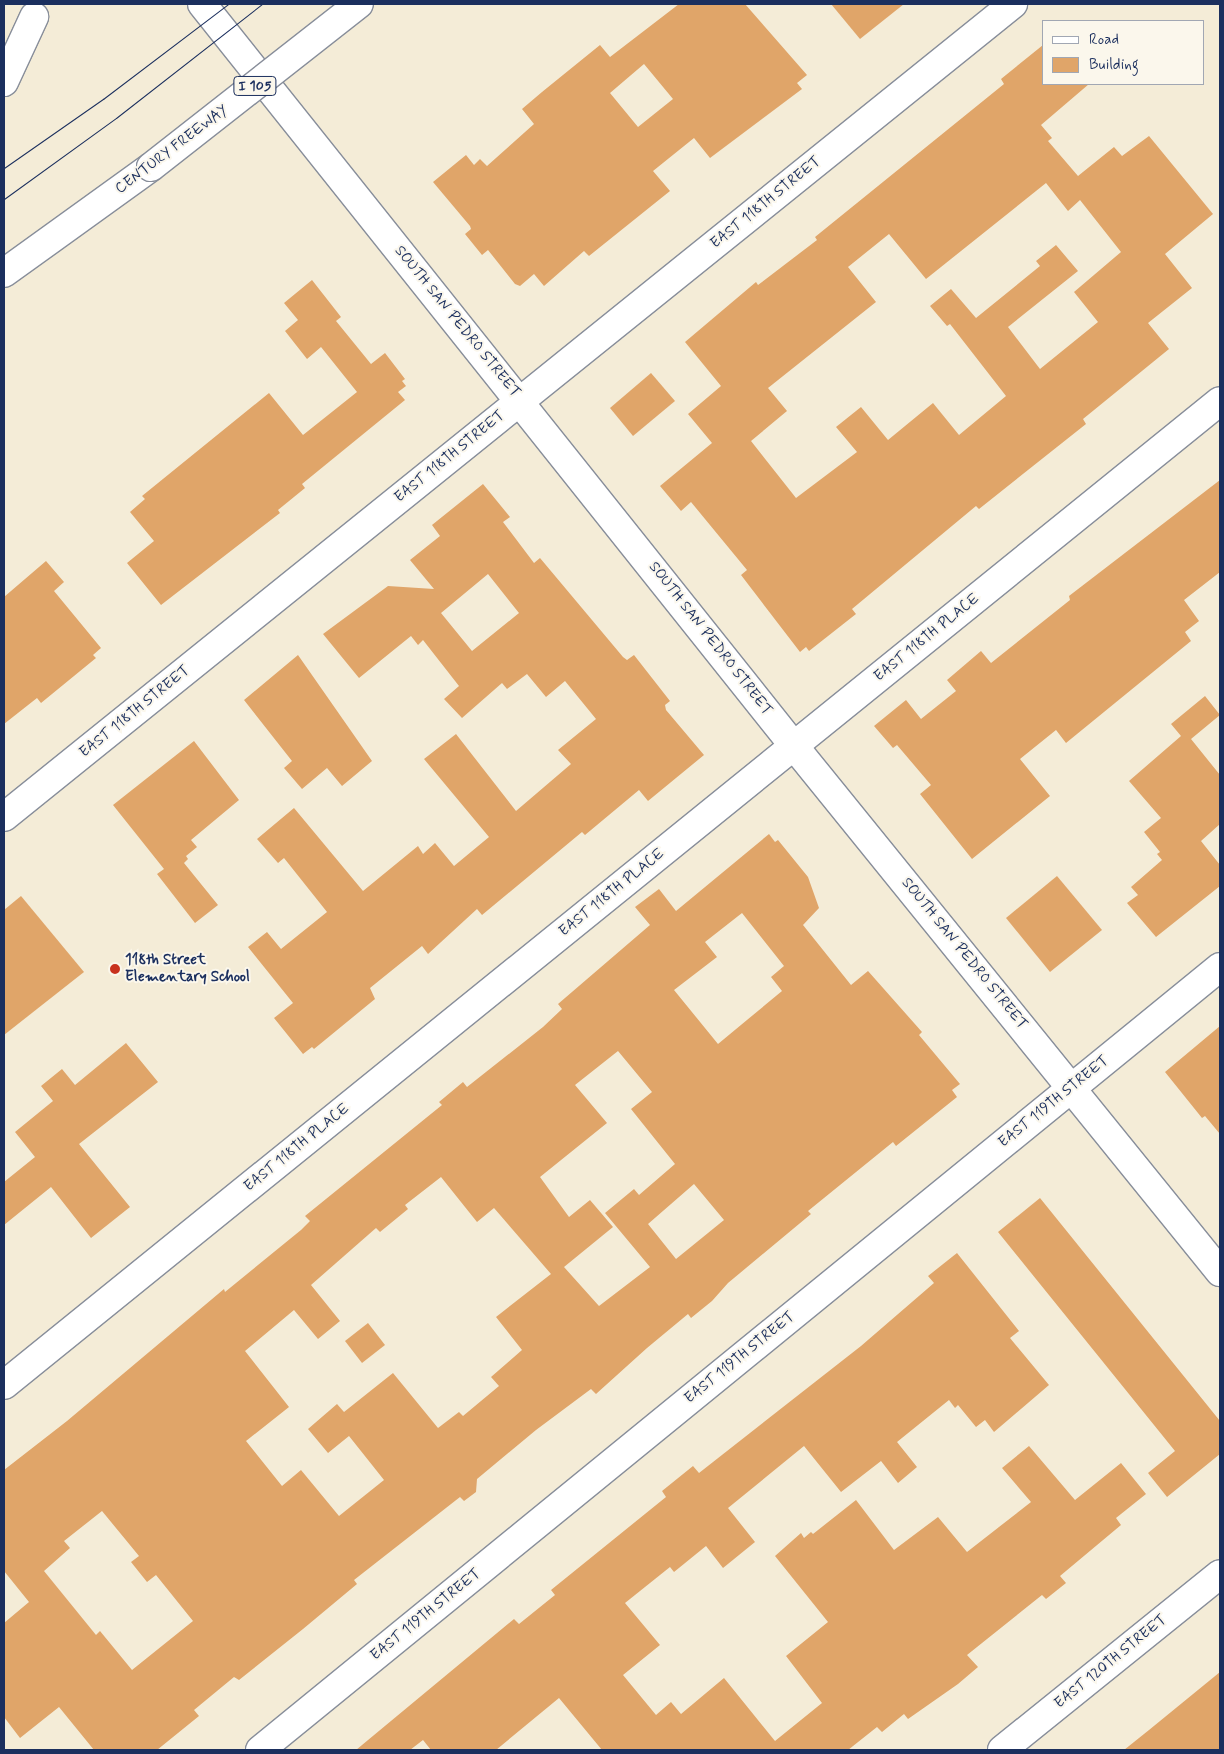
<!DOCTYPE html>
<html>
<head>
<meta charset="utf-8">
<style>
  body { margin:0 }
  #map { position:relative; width:1224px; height:1754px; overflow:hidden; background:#f4ecd7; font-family:Mynerve,sans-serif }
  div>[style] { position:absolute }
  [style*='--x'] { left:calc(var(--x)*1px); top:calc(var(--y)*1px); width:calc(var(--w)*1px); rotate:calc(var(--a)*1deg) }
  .building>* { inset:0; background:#e0a569 }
  .roads { filter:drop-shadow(1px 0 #888e9a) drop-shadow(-1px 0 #888e9a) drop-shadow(0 1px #888e9a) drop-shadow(0 -1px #888e9a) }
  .street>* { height:28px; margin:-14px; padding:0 14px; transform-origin:14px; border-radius:14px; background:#fff }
  .secondary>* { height:28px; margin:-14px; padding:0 14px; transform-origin:14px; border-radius:14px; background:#fff }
  .highway>* { height:28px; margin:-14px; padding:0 14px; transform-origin:14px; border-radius:14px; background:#fff }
  .tram>* { height:1px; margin:-0.5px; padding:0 0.5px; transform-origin:0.5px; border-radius:0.5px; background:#1b2f5e }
  .bridges { filter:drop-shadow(1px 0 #888e9a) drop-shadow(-1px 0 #888e9a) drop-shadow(0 1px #888e9a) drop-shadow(0 -1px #888e9a) }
  .highway-bridge>* { height:28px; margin:-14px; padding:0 14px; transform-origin:14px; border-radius:14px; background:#fff }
  .dots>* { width:14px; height:14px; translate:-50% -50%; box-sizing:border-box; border:2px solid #fbf7ec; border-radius:50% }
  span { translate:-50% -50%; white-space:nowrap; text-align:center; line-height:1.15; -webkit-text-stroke:4px #fbf7ec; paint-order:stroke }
  .shield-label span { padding:1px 4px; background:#fbf7ec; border:1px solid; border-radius:4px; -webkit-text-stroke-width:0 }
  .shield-label { font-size:14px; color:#1b2f5e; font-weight:700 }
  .street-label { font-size:15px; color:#1b2f5e }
  .poi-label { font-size:15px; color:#1b2f5e; font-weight:700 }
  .left { translate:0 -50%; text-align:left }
  .frame { position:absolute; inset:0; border:5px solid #1b2f5e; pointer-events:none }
  .legend { position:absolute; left:1042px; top:20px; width:162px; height:65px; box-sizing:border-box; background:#fbf7ec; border:1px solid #a1a7b3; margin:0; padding:6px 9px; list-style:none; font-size:15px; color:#1b2f5e }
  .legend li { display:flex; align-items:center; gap:10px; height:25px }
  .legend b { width:25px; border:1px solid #a1a7b3 }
</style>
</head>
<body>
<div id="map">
  <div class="building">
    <i style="clip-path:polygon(evenodd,679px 4px,745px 4px,807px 75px,797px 83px,802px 89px,710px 158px,694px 138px,653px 171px,670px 191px,589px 256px,584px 251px,544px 286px,534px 274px,520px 286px,515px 284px,488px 250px,482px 255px,465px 234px,471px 229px,470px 226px,433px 182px,466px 155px,474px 165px,480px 159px,487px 166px,534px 124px,522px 109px,542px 92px,600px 45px,610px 57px,679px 4px,644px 64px,673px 99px,638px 127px,610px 93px,644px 64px)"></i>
    <i style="clip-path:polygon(831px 4px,904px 4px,860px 39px)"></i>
    <i style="clip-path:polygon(evenodd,1043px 45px,1043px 84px,1089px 84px,1041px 125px,1052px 138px,1048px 141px,1078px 176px,1114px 147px,1122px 156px,1149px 136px,1213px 214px,1165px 254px,1192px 288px,1148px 323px,1169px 349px,1083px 419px,1086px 424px,979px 509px,976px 506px,852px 609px,856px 614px,809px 651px,806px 647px,800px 652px,741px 575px,747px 570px,691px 502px,681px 511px,660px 486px,712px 443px,688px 414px,721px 386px,685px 342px,756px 282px,758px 285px,817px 240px,815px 237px,1004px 84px,1001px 79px,1043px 45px,1046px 183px,1068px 211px,1080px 200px,1121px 252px,1074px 292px,1098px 322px,1040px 369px,1008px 327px,1078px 271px,1056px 245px,1036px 261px,1040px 266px,976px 318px,951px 289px,930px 306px,947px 326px,950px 324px,1006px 396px,959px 435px,933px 403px,888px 440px,861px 407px,836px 427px,857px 452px,796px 498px,751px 441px,787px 411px,768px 388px,876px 302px,848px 267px,889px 234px,926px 279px,1046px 183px)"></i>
    <i style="clip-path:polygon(312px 280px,341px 317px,336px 321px,371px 364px,385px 353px,405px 379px,402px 381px,406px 386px,398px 392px,405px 400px,302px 484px,305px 488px,278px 510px,280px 513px,161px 605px,127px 563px,154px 541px,130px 512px,145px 499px,142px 496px,269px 393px,303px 435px,357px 392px,321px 347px,307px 359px,285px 331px,298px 320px,284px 303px)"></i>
    <i style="clip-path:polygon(651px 373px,675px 401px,633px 436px,610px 408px)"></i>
    <i style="clip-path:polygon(1220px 480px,1220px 572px,1184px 600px,1199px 621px,1185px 632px,1191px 641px,1066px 743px,1056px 730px,1020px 759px,1050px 796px,972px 859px,920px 794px,931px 785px,897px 745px,893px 748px,874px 726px,906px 700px,921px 719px,956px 691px,947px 680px,981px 651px,991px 663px,1070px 600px,1069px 596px)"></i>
    <i style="clip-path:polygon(evenodd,483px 484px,510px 517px,503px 522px,534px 563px,540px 558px,623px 657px,627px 660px,634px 655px,670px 701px,665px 705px,666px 710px,704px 755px,648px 801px,639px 790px,585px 835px,582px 832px,482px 915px,477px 909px,428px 954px,422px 946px,370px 988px,375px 999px,314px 1049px,312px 1047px,303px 1054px,274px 1018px,293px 1003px,248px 947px,267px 932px,281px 949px,327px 912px,284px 858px,278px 863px,257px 839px,294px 808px,363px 891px,418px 846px,423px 854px,435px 843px,454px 866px,489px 837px,424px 759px,456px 734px,516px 811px,571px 764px,558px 750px,596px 719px,565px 681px,546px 697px,527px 674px,507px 689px,502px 683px,462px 718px,444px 699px,459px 686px,423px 640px,418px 645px,411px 636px,359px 678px,323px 634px,388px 586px,434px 589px,410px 560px,440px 536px,432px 525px,483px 484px,488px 574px,519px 613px,472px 651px,441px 613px,488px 574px)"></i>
    <i style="clip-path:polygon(46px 561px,64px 582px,54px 591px,101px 648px,93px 655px,96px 658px,41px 703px,37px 698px,4px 724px,4px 597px)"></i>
    <i style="clip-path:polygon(298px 655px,372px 761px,342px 786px,327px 768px,302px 789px,284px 768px,292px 761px,244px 700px)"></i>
    <i style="clip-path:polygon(1205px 696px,1220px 715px,1191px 739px,1220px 775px,1220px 824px,1201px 841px,1220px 865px,1220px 886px,1156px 937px,1127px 903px,1138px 895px,1131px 887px,1162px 860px,1157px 854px,1160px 852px,1144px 832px,1161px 818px,1129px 781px,1181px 736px,1171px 724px)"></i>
    <i style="clip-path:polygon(194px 741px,239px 800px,191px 840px,197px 847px,186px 856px,188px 859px,184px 863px,218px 905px,195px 923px,157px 874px,164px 869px,113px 805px)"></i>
    <i style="clip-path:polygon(evenodd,769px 834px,775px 842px,778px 840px,808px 877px,819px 908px,803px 925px,851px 985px,868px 971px,922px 1032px,919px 1035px,960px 1084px,952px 1090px,957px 1097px,896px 1146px,893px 1142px,808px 1211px,811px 1214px,728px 1283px,712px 1301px,691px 1318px,688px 1314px,647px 1348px,596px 1394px,591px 1389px,536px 1430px,477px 1479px,476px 1492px,464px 1501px,460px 1497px,354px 1580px,357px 1584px,303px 1629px,239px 1680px,234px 1677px,194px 1710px,199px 1716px,157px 1750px,94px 1750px,59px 1707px,20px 1738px,4px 1717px,4px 1623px,29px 1602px,4px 1571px,4px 1470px,67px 1421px,224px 1289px,225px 1292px,301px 1230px,310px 1221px,305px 1216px,442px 1105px,439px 1102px,463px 1082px,467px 1087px,543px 1027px,562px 1009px,558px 1004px,650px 925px,635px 907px,659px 889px,676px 911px,769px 834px,742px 913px,784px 966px,771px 977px,782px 991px,718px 1044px,674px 990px,717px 957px,705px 942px,742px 913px,769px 834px,618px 1051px,652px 1092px,631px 1109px,675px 1164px,639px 1195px,634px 1189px,605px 1213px,650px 1267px,599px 1306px,564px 1267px,613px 1227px,590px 1200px,569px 1217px,540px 1177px,607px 1123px,575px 1085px,618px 1051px,769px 834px,441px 1177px,477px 1222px,494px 1208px,551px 1274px,496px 1317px,522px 1350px,491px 1377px,499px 1386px,463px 1416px,459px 1412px,438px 1428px,393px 1373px,344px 1412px,337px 1404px,308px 1429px,328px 1453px,349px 1436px,384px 1480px,339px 1516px,301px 1470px,282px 1486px,246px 1441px,289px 1407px,245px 1351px,294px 1310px,318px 1339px,340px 1321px,311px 1285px,376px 1228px,380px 1232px,408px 1209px,405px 1205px,441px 1177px,769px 834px,694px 1184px,724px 1220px,676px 1259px,648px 1224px,694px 1184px,769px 834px,102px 1511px,139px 1556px,131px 1562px,147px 1582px,156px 1575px,193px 1621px,132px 1670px,100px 1631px,96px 1635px,44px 1571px,70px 1548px,64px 1541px,102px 1511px)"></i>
    <i style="clip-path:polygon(1057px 876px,1102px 930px,1050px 972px,1006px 918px)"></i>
    <i style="clip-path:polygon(21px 896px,84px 972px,4px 1035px,4px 910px)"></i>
    <i style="clip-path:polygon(1220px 1026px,1220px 1134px,1205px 1116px,1202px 1118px,1165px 1072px)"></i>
    <i style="clip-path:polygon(126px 1043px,158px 1082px,79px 1144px,130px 1207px,91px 1238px,51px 1187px,4px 1225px,4px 1182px,35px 1157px,15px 1132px,53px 1101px,41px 1086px,62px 1069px,75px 1085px)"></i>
    <i style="clip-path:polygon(1040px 1198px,1220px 1421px,1220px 1454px,1167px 1497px,1148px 1473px,1175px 1451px,998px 1232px)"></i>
    <i style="clip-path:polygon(957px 1253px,1019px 1331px,1010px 1338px,1049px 1385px,994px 1432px,985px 1420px,976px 1427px,958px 1405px,955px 1408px,949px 1400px,897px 1442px,917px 1467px,898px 1483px,881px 1461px,841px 1492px,804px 1446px,728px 1508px,755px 1542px,723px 1568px,706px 1546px,674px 1572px,670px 1567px,625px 1603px,660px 1645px,623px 1675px,656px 1715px,671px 1702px,681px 1714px,724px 1678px,775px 1741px,822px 1703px,786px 1656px,828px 1622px,775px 1556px,801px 1533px,804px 1538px,811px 1532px,813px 1534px,856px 1500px,894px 1550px,938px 1517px,967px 1552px,1031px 1502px,1002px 1468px,1029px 1446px,1075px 1500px,1121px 1463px,1146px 1494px,1116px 1518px,1121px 1525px,1060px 1576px,1066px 1583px,1046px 1599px,1042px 1595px,967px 1655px,978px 1667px,958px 1684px,908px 1719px,904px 1714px,882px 1732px,877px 1727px,848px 1750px,602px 1750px,559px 1698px,496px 1750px,431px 1750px,423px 1740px,410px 1750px,356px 1750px,514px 1619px,519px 1624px,555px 1595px,551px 1590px,666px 1497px,662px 1491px,693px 1466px,699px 1473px,861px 1346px,934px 1283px,928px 1276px)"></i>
    <i style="clip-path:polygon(368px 1323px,385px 1345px,362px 1363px,345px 1341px)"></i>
    <i style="clip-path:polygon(1220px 1672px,1220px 1750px,1124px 1750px,1149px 1730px)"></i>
  </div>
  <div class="roads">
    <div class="street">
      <i style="--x:4;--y:817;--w:1296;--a:-38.86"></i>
      <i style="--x:4;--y:1385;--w:1564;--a:-38.98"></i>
      <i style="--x:260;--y:1750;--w:1239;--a:-39.2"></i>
    </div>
    <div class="secondary">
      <i style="--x:202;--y:4;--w:949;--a:51.42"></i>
      <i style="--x:794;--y:746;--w:677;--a:51"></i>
      <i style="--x:1002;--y:1750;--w:280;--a:-38.9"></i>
    </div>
    <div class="highway">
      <i style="--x:4;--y:82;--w:72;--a:-65.2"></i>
      <i style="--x:4;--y:273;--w:181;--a:-35.8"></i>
    </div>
  </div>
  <div class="tram">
    <i style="--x:4;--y:168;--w:121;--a:-34.9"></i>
    <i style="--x:103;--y:99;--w:157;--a:-37.2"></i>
    <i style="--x:4;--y:199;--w:138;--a:-35.9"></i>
    <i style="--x:116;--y:118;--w:185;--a:-38"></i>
  </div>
  <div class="bridges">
    <div class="highway-bridge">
      <i style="--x:151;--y:167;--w:264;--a:-38.1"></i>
    </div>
  </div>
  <div class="dots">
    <i style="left:115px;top:969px;background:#c8321e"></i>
  </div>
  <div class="shield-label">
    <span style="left:255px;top:86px">I 105</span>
  </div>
  <div class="street-label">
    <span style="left:172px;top:150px;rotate:-37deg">CENTURY FREEWAY</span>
    <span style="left:766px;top:203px;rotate:-39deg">EAST 118TH STREET</span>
    <span style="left:457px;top:322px;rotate:51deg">SOUTH SAN PEDRO STREET</span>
    <span style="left:450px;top:457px;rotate:-39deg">EAST 118TH STREET</span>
    <span style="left:927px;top:638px;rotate:-39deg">EAST 118TH PLACE</span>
    <span style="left:710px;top:639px;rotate:52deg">SOUTH SAN PEDRO STREET</span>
    <span style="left:135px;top:712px;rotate:-39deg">EAST 118TH STREET</span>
    <span style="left:612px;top:893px;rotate:-39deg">EAST 118TH PLACE</span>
    <span style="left:964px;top:954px;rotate:51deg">SOUTH SAN PEDRO STREET</span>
    <span style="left:1054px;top:1102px;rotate:-39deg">EAST 119TH STREET</span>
    <span style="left:297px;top:1148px;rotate:-39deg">EAST 118TH PLACE</span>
    <span style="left:740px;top:1358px;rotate:-39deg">EAST 119TH STREET</span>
    <span style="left:426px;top:1615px;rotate:-39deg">EAST 119TH STREET</span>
    <span style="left:1111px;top:1662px;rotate:-39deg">EAST 120TH STREET</span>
  </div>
  <div class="poi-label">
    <span class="left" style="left:125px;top:969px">118th Street<br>Elementary School</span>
  </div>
  <div class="frame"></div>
  <ul class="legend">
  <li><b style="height:6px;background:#fff"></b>Road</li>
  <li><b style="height:14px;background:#e0a569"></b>Building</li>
  </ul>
</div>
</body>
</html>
